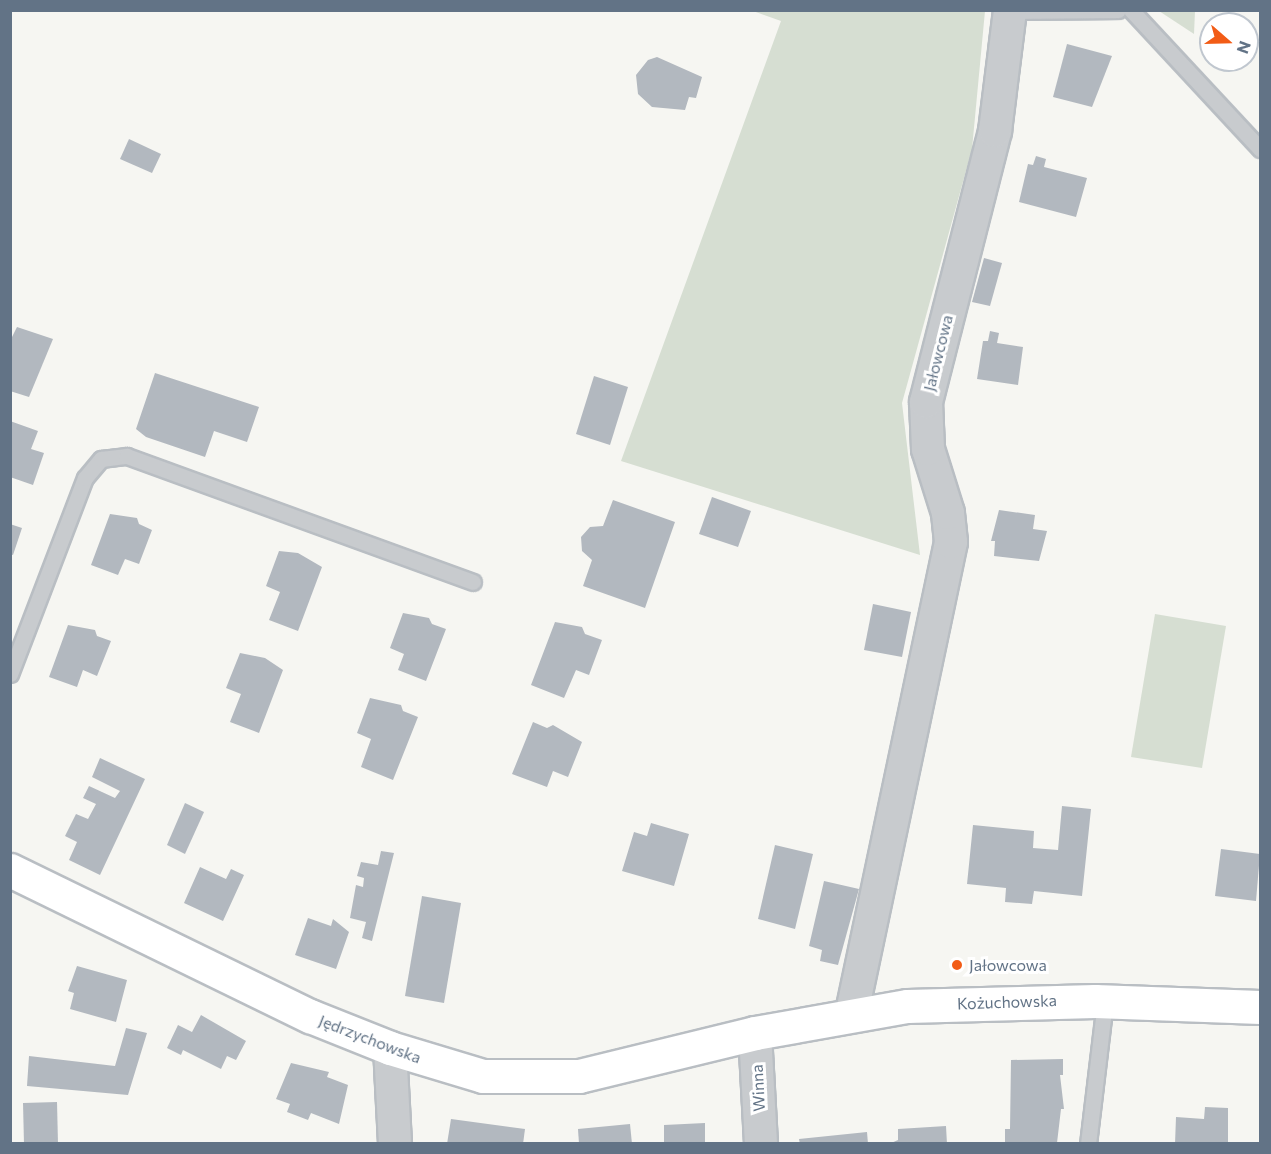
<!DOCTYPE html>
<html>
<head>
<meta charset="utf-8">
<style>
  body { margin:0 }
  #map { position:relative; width:1271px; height:1154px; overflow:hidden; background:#f6f6f2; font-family:Commissioner,sans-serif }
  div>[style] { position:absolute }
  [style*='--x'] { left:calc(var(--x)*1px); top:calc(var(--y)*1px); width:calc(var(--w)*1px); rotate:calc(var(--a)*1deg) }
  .green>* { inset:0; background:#d6ded2 }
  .building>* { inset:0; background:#b2b8bf }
  .roads { filter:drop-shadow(2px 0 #b9bec3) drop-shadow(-2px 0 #b9bec3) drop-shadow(0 2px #b9bec3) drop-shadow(0 -2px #b9bec3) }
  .lane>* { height:15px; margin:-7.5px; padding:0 7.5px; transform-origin:7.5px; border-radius:7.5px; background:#c8cbce }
  .street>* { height:32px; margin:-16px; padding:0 16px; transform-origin:16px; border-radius:16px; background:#c8cbce }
  .secondary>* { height:33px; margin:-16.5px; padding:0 16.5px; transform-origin:16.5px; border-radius:16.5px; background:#fff }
  .dots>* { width:16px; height:16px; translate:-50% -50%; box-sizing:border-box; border:3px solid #fff; border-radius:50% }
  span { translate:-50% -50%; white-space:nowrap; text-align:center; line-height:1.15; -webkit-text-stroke:6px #fff; paint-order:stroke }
  .street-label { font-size:16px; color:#627386 }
  .poi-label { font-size:16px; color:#627386 }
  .left { translate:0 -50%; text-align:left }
  .frame { position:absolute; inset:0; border:12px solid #627386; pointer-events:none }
  .north { position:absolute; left:1199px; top:12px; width:60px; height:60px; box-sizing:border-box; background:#fff; border:2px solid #c0c7cf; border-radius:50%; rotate:110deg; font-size:16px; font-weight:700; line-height:24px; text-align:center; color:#627386 }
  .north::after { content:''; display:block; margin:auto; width:21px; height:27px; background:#f25c16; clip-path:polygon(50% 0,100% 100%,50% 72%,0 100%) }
</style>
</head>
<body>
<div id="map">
  <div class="green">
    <i style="clip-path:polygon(753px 11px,985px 11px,972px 149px,902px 403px,920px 555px,621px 461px,781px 21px)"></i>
    <i style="clip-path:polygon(1159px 11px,1195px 11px,1194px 34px)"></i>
    <i style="clip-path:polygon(1155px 614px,1226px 626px,1202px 768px,1131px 757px)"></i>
  </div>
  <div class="building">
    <i style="clip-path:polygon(1067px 44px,1112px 56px,1092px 107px,1053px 97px)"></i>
    <i style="clip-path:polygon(657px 57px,702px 77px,696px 98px,689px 97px,685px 110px,652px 107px,638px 94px,636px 75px,648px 60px)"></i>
    <i style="clip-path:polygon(129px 139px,161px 154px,152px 173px,120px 159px)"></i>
    <i style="clip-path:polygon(1036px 156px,1046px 159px,1044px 167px,1087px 178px,1076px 217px,1019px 202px,1028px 164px,1033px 165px)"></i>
    <i style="clip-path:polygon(984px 258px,1002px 263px,990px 306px,972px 302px)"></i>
    <i style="clip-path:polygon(17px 327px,53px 339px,29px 397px,10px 391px,10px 341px)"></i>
    <i style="clip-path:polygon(990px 331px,999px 333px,997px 343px,1023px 347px,1018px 385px,977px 379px,983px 341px,988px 341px)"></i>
    <i style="clip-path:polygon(155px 373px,259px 407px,247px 442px,214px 431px,205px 457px,146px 437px,136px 429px)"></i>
    <i style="clip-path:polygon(594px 376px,628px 387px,610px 445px,576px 434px)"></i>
    <i style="clip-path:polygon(10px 421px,38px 431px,31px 449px,44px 453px,33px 485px,10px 477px)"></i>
    <i style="clip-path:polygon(712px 497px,751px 511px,738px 547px,699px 534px)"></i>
    <i style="clip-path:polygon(613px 500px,675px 522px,645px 608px,583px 586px,592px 560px,582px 551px,581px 537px,590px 527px,603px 526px)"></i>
    <i style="clip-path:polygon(999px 510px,1035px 515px,1033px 529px,1047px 531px,1039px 561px,994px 556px,995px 541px,991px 541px)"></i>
    <i style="clip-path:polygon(110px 514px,137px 518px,139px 524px,152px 530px,139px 564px,125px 559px,118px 575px,91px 565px)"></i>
    <i style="clip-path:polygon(10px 524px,22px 528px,13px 555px,10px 554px)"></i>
    <i style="clip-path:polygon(279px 551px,298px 553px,322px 567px,298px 631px,269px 620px,280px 592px,266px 586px)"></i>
    <i style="clip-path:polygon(873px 604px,911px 612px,902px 657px,864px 650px)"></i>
    <i style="clip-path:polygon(403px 613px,429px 618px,432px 624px,446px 629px,426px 681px,398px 670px,404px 654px,390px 648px)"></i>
    <i style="clip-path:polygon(555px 622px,582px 627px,585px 634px,602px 640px,589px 675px,576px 670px,564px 698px,531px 685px)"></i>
    <i style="clip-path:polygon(68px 625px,95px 630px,97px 636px,111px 641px,97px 676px,83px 670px,77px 687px,49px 677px)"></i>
    <i style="clip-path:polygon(240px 653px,265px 658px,283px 670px,259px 733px,230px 722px,241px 694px,226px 688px)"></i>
    <i style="clip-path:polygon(370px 698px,401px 705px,403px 711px,418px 717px,393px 780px,361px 767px,371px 739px,357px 733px)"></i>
    <i style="clip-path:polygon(533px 722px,547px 728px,553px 725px,582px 742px,568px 777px,553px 771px,547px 787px,512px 774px)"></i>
    <i style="clip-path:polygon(100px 758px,145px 779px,100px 875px,69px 860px,77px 842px,65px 836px,76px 814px,88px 819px,96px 804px,83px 798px,89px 786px,115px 798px,120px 791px,92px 777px)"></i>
    <i style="clip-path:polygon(185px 803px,204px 812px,185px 854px,167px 845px)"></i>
    <i style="clip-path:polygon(1062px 806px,1091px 809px,1082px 896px,1034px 891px,1032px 904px,1005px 902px,1006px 888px,967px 884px,973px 825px,1034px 831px,1033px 848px,1058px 850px)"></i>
    <i style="clip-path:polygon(651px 823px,689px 834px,674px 886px,622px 871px,634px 832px,647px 836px)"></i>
    <i style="clip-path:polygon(775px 845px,813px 854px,795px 929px,758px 919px)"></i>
    <i style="clip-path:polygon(1221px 849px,1260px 854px,1256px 901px,1215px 896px)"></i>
    <i style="clip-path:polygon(381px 851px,394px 853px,372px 941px,362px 938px,366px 922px,350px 918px,356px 885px,363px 887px,364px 878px,357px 876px,361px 862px,378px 865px)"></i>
    <i style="clip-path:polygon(200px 867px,226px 879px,231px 869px,244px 875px,223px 921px,184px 903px)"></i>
    <i style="clip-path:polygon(824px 881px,859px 889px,838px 965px,820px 961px,822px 950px,809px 946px)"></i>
    <i style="clip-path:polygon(422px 896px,461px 903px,444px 1003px,405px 996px)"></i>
    <i style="clip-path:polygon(308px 918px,331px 926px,333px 919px,349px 932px,336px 969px,295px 955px)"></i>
    <i style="clip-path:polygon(77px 966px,127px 980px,116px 1022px,70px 1009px,74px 993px,68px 991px)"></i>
    <i style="clip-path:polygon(201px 1015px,246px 1041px,236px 1060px,227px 1056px,221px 1069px,183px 1050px,181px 1055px,167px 1048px,178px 1025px,192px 1032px)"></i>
    <i style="clip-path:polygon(126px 1028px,147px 1033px,128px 1095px,27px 1086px,29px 1056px,115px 1066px)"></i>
    <i style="clip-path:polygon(1063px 1059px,1063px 1075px,1060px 1075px,1064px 1109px,1061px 1109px,1057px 1143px,1005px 1144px,1005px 1129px,1010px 1129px,1011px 1060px)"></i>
    <i style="clip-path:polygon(291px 1063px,329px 1072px,327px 1077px,348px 1085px,339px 1124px,311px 1113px,308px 1120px,287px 1112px,290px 1104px,276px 1099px)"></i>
    <i style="clip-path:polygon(57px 1102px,58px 1144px,24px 1144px,23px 1103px)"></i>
    <i style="clip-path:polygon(1205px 1107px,1228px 1108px,1228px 1144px,1175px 1144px,1176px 1117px,1204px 1119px)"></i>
    <i style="clip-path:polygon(451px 1119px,525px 1129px,523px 1144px,447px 1144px)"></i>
    <i style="clip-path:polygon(705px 1123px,705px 1144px,664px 1144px,664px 1125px)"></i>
    <i style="clip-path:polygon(630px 1124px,632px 1144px,579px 1144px,578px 1129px)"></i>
    <i style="clip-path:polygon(946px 1126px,947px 1144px,889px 1144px,898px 1140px,898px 1129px)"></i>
    <i style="clip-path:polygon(867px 1132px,868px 1144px,800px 1144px,799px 1139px)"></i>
  </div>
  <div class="roads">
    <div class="lane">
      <i style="--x:1131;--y:10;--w:190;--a:47.1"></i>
      <i style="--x:1010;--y:11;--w:108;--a:-0.5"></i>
      <i style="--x:10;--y:674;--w:210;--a:-69.1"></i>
      <i style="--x:85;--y:478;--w:25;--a:-50"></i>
      <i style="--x:101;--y:459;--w:26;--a:-7"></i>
      <i style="--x:127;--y:456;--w:368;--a:20"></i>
      <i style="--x:1088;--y:1144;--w:144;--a:-83.2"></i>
    </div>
    <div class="street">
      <i style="--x:852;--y:1012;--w:480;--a:-78.1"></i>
      <i style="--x:951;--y:542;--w:29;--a:-96"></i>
      <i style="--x:948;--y:513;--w:67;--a:-107.4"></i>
      <i style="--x:928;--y:449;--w:47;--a:-92.4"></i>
      <i style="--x:926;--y:402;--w:280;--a:-75.7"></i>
      <i style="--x:995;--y:131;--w:121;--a:-82.9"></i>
      <i style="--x:755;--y:1033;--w:111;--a:86.9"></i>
      <i style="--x:390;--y:1048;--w:96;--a:87"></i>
    </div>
    <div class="secondary">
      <i style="--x:10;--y:870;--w:334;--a:26"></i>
      <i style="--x:310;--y:1016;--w:86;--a:21.8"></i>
      <i style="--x:390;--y:1048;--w:97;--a:16.8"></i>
      <i style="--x:483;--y:1076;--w:96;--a:0"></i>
      <i style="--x:579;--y:1076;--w:181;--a:-13.7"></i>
      <i style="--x:755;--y:1033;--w:154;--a:-10.1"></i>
      <i style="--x:907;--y:1006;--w:188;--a:-1.5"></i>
      <i style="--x:1095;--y:1001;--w:165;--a:2.1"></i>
    </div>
  </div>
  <div class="dots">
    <i style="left:957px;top:965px;background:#f25c16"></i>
  </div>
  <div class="street-label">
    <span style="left:938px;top:353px;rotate:-76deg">Jałowcowa</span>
    <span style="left:1007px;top:1002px;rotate:-2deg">Kożuchowska</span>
    <span style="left:370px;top:1039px;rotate:21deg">Jędrzychowska</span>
    <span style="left:758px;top:1088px;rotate:-93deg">Winna</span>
  </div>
  <div class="poi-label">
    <span class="left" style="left:969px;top:965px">Jałowcowa</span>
  </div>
  <div class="frame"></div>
  <div class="north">N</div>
</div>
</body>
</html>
